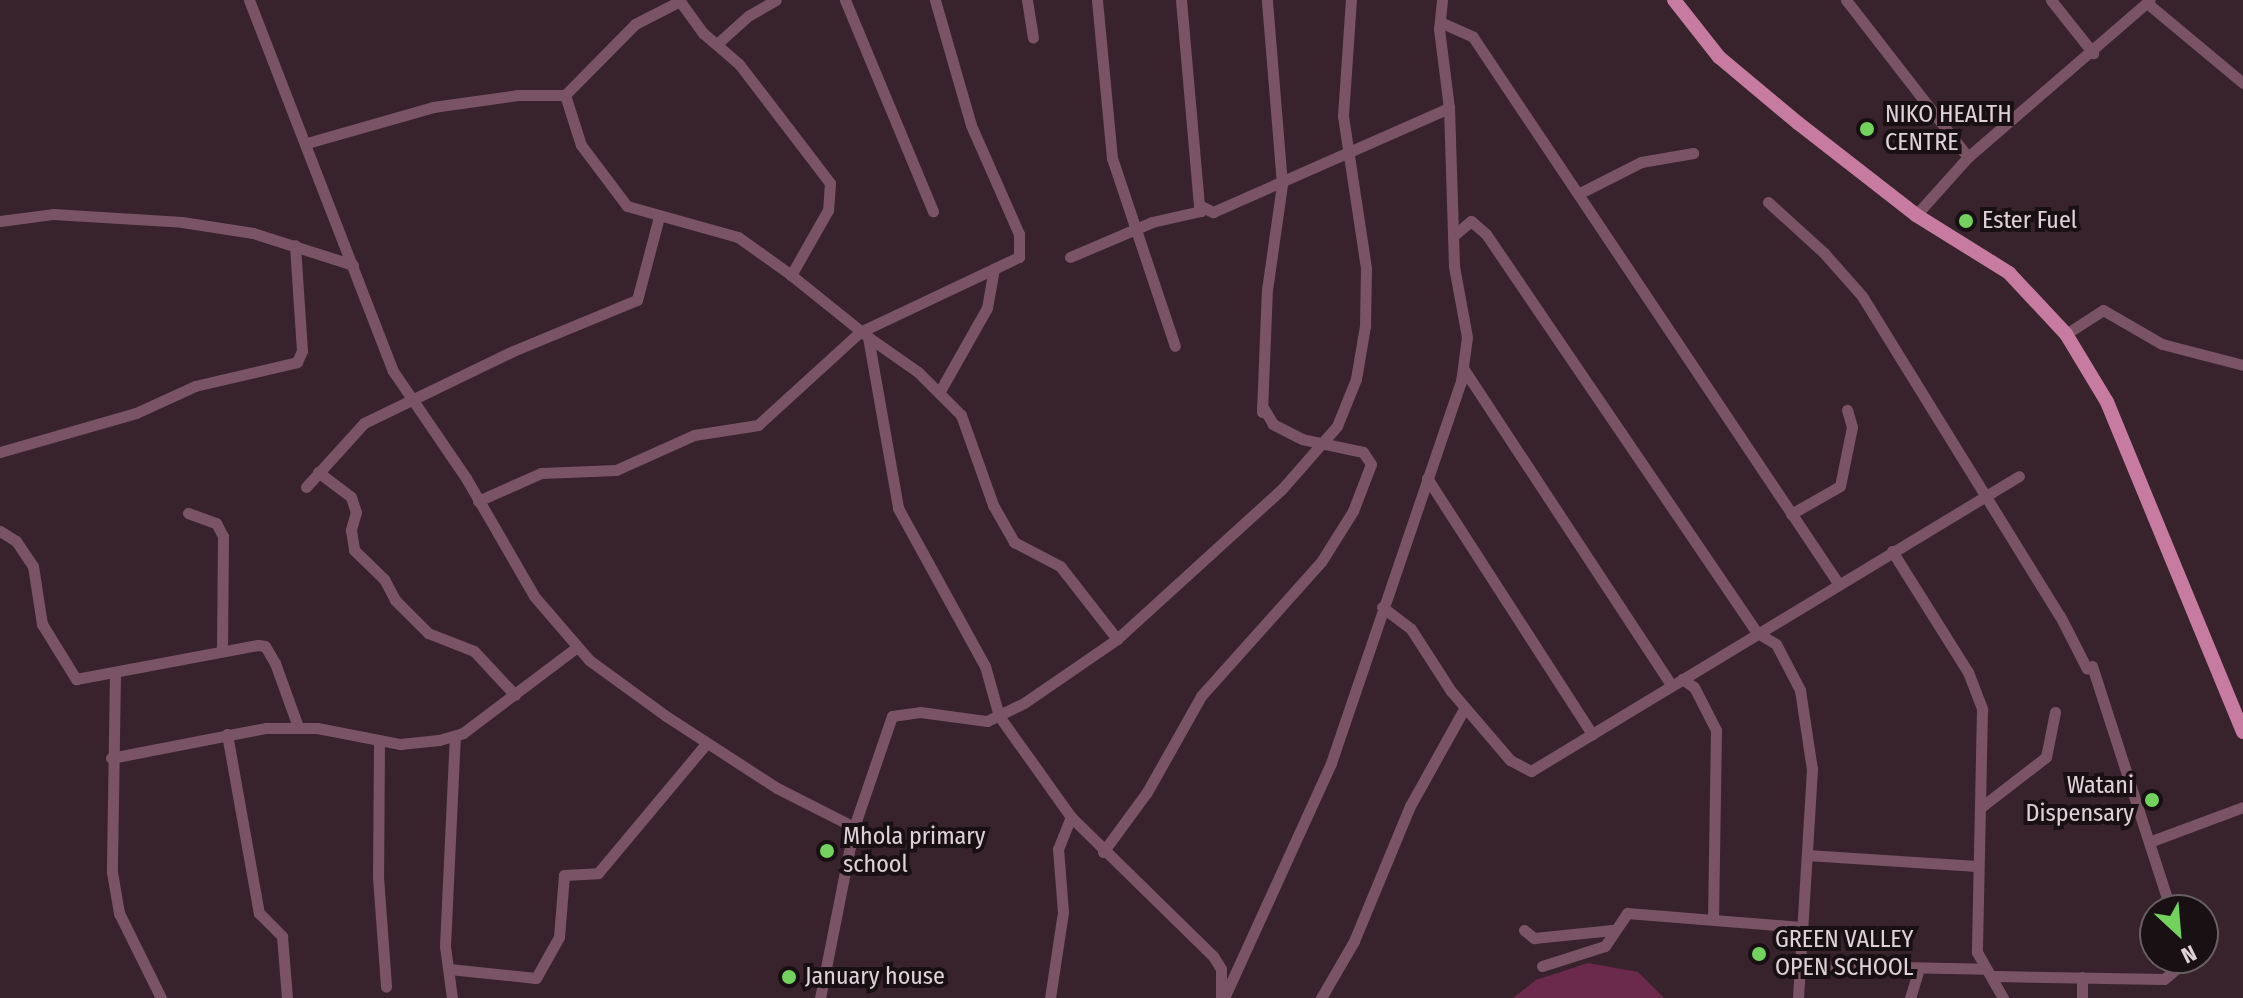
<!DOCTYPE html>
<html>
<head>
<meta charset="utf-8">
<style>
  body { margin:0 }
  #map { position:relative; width:2243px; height:998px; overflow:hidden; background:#38232d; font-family:"Fira Sans Condensed",sans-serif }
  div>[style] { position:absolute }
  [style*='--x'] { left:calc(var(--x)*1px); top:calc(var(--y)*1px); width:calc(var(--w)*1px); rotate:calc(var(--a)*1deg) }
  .green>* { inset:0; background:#6b2a4c }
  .minor>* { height:11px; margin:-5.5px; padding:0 5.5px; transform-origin:5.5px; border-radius:5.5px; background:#7a5465 }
  .major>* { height:14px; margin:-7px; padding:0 7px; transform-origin:7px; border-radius:7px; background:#c87ba0 }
  .dots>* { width:22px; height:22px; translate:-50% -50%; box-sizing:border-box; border:4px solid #191014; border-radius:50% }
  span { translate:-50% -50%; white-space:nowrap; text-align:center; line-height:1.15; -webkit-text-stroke:8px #191014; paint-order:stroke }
  .poi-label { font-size:24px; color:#e0d2d8 }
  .left { translate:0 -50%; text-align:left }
  .right { translate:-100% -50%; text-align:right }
  .north { position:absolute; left:2139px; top:894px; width:80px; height:80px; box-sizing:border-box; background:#191014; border:2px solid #695e62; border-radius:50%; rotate:154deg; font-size:22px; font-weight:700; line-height:32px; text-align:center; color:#e0d2d8 }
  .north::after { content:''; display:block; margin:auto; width:28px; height:36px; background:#73d25d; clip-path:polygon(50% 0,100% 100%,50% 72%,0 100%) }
</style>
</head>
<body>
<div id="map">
  <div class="green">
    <i style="clip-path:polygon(1588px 963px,1638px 972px,1664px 998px,1513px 998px,1536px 980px)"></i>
  </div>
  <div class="minor">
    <i style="--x:249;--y:0;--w:398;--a:68.8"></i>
    <i style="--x:393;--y:371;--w:130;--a:55.7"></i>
    <i style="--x:466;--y:478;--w:136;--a:60"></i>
    <i style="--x:534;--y:596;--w:84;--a:49.3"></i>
    <i style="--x:589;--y:660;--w:95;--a:36"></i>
    <i style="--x:666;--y:716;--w:132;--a:33"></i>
    <i style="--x:777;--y:788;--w:86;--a:26.9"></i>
    <i style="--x:679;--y:0;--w:41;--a:54"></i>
    <i style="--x:703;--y:33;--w:48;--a:40.7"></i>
    <i style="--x:739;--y:64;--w:150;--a:52.6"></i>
    <i style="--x:830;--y:183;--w:27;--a:94"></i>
    <i style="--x:828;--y:210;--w:75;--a:119.6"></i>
    <i style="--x:791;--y:275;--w:99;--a:38.8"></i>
    <i style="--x:868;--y:337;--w:174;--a:80"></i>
    <i style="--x:898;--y:508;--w:180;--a:61.2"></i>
    <i style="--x:985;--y:666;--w:52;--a:74.4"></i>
    <i style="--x:999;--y:716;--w:124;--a:54.5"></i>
    <i style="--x:1071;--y:817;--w:199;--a:44.4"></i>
    <i style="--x:1213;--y:956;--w:15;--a:58"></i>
    <i style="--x:1221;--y:969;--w:29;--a:90"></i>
    <i style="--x:845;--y:0;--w:229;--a:67.4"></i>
    <i style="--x:1027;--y:0;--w:38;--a:81"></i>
    <i style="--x:1097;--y:0;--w:159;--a:84.6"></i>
    <i style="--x:1112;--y:158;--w:198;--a:71.5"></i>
    <i style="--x:1181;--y:0;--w:206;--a:85"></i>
    <i style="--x:1199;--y:205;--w:16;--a:27"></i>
    <i style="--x:1213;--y:212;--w:258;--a:-23.8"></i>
    <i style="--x:1846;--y:0;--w:199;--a:52.2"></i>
    <i style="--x:2051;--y:0;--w:68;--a:51.6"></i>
    <i style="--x:2147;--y:3;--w:125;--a:39.8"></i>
    <i style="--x:1440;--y:22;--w:36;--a:24"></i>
    <i style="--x:1473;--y:37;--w:657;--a:56.24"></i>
    <i style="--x:718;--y:43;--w:40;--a:-42"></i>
    <i style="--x:748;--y:16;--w:32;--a:-30"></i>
    <i style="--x:565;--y:95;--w:52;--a:72.3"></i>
    <i style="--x:581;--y:145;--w:76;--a:53"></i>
    <i style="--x:627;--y:206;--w:115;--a:15.6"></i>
    <i style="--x:738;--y:237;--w:65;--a:35.6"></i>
    <i style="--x:307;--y:143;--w:131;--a:-15.9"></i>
    <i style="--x:433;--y:107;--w:86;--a:-8"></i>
    <i style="--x:518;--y:95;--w:47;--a:0"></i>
    <i style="--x:565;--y:95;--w:100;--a:-45.4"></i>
    <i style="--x:635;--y:24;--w:51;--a:-27.1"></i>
    <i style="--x:1580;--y:193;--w:68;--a:-26.9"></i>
    <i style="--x:1641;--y:162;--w:53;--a:-9.8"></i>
    <i style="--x:1768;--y:202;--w:76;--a:42.3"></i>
    <i style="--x:1824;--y:253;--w:57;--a:48.5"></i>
    <i style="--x:1862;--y:296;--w:376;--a:58.3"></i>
    <i style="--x:2060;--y:616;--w:59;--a:63"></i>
    <i style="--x:1916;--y:215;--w:78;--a:-48.1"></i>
    <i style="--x:1968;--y:157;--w:240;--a:-40.8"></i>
    <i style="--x:0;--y:221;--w:53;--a:-7.5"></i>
    <i style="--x:53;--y:214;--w:129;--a:3.5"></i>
    <i style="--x:182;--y:222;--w:72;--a:8.8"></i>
    <i style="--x:253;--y:233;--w:105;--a:17.7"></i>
    <i style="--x:1453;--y:236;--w:23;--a:-40"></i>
    <i style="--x:1471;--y:221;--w:20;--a:41"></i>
    <i style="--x:1486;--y:234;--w:481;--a:55.8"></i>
    <i style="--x:1756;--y:632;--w:23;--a:31"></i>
    <i style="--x:1776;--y:644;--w:52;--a:62.4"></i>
    <i style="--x:1800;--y:690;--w:80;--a:81.4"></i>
    <i style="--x:1812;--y:769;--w:229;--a:93.5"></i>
    <i style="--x:1070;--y:257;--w:89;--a:-23.1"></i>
    <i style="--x:1152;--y:222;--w:50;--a:-12.7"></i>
    <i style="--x:1201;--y:211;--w:6;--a:-108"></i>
    <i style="--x:2066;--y:334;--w:44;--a:-33"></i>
    <i style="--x:2103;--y:310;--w:68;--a:30"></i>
    <i style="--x:2162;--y:344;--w:84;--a:14.5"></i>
    <i style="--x:868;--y:337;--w:61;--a:35"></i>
    <i style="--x:918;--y:372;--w:61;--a:45"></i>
    <i style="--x:961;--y:415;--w:96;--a:70.4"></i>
    <i style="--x:993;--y:505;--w:43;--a:60.4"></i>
    <i style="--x:1014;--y:542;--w:52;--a:27.6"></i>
    <i style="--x:1060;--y:566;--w:93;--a:52"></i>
    <i style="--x:1463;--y:368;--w:379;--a:56.7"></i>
    <i style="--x:940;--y:391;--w:95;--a:-60.5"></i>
    <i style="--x:987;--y:308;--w:40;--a:-80"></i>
    <i style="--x:1262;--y:412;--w:122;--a:-87.7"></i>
    <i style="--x:1267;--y:290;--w:107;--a:-81.9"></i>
    <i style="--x:1282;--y:184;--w:185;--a:-94.7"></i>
    <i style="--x:0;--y:452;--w:141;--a:-16"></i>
    <i style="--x:136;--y:413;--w:65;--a:-24.6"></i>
    <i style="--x:195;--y:386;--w:105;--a:-13.2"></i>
    <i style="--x:297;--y:362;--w:12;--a:-66"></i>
    <i style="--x:302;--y:351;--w:106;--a:-93.8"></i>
    <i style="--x:318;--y:472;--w:41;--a:37.1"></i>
    <i style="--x:351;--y:497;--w:16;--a:72"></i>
    <i style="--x:356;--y:512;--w:19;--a:106"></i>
    <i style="--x:351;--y:530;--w:20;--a:81"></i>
    <i style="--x:354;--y:550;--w:42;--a:44"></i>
    <i style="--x:384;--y:579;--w:24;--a:62"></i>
    <i style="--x:395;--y:600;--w:47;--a:45"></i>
    <i style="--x:428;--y:633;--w:49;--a:21.4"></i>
    <i style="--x:474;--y:651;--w:60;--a:47"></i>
    <i style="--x:1427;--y:478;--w:305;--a:57.2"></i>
    <i style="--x:306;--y:487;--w:86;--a:-47.8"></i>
    <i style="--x:364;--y:423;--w:165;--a:-25.8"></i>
    <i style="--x:513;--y:351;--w:134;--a:-22.4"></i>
    <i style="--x:637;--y:300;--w:86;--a:-75.2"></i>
    <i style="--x:478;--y:501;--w:69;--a:-24"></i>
    <i style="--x:541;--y:473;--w:75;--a:-2.3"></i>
    <i style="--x:616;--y:470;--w:85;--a:-24.2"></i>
    <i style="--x:694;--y:435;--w:65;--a:-8.9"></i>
    <i style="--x:758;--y:425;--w:138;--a:-42.4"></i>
    <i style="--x:860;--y:332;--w:176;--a:-25.3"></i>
    <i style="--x:1019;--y:257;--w:23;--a:-90"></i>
    <i style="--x:1019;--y:234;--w:119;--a:-113.8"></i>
    <i style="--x:971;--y:125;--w:130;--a:-106.1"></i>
    <i style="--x:188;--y:513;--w:30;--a:20"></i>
    <i style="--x:216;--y:523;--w:15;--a:62"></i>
    <i style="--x:223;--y:536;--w:113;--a:90.5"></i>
    <i style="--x:1791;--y:514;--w:56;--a:-29.7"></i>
    <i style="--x:1840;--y:486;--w:60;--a:-78.5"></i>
    <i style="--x:1852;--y:427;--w:18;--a:-106"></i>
    <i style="--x:0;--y:531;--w:19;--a:32"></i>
    <i style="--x:16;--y:541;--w:30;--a:56"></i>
    <i style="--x:33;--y:566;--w:59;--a:81.2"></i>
    <i style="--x:42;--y:624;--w:65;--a:58.3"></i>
    <i style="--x:76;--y:679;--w:185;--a:-10.6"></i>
    <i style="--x:258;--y:645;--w:7;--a:8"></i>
    <i style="--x:265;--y:646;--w:20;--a:60"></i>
    <i style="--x:275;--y:663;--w:68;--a:70.2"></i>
    <i style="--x:1892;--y:551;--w:143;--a:57.9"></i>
    <i style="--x:1968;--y:672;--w:40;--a:69"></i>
    <i style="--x:1982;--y:709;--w:243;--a:91.2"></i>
    <i style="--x:1977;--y:952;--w:53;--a:60.5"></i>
    <i style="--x:1382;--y:607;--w:36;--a:37"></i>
    <i style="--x:1411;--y:629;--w:74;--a:57.2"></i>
    <i style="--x:1451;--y:691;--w:91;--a:49.5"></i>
    <i style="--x:1510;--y:760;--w:24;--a:28"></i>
    <i style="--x:1531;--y:771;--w:570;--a:-31.15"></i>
    <i style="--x:2092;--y:666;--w:256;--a:72.1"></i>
    <i style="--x:115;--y:674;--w:198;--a:90.9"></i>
    <i style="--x:112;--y:872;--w:42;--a:80.3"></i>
    <i style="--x:119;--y:913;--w:95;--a:63.7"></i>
    <i style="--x:1682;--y:679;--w:14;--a:34"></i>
    <i style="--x:1694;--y:687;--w:48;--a:62.9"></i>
    <i style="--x:1716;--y:730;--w:188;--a:90.9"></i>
    <i style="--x:227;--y:734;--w:182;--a:79.9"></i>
    <i style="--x:259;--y:913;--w:33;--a:45"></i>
    <i style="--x:282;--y:936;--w:62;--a:85.4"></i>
    <i style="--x:379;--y:742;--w:135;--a:90.4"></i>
    <i style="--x:378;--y:877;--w:110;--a:85.8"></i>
    <i style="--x:111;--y:758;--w:158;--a:-11"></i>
    <i style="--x:266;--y:728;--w:51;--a:0"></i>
    <i style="--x:317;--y:728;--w:85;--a:10.9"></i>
    <i style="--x:400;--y:744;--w:39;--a:-6"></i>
    <i style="--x:439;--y:740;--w:25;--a:-16"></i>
    <i style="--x:463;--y:733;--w:141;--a:-37"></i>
    <i style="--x:1980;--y:808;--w:83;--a:-37.7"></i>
    <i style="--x:2046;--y:757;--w:46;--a:-78.7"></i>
    <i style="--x:2149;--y:842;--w:100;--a:-20.4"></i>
    <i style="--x:1103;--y:852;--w:74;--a:-53.7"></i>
    <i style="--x:1147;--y:792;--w:110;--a:-60.6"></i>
    <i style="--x:1201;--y:696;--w:180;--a:-48.2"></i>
    <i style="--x:1321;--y:562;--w:60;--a:-57.9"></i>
    <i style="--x:1353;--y:511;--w:50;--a:-69"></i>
    <i style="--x:1371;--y:464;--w:14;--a:-124"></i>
    <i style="--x:1363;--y:452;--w:62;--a:-168"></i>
    <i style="--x:1302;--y:439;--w:33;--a:-153"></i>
    <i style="--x:1273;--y:424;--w:21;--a:-121"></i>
    <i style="--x:1807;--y:855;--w:170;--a:3.7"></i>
    <i style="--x:1524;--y:930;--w:13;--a:39"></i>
    <i style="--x:1534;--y:938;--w:79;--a:-5.8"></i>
    <i style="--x:1801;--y:965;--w:184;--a:1.2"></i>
    <i style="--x:1542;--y:966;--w:66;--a:-17.6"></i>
    <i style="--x:1605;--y:946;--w:40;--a:-56"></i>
    <i style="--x:1627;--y:913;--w:175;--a:4.6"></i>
    <i style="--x:449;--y:969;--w:87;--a:5.9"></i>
    <i style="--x:536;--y:978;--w:47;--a:-60.7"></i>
    <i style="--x:559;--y:937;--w:62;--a:-85.4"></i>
    <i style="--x:564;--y:875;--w:34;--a:-3"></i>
    <i style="--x:598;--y:873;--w:168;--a:-50.1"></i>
    <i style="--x:1994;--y:976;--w:170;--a:1"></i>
    <i style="--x:2164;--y:979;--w:16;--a:-40"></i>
    <i style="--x:2176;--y:969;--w:11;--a:-80"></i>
    <i style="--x:452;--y:998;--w:52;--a:-97.7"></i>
    <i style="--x:445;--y:946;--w:210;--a:-87.3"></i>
    <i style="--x:820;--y:998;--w:174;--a:-78.8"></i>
    <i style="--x:854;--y:827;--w:117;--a:-71.1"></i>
    <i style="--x:892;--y:716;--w:28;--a:-8"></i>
    <i style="--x:920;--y:712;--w:68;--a:7.7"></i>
    <i style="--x:987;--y:721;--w:41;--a:-25.9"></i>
    <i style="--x:1024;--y:703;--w:113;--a:-34.5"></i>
    <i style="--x:1117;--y:639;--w:222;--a:-42.3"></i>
    <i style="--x:1281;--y:490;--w:85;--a:-48.8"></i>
    <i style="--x:1337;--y:426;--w:51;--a:-68"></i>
    <i style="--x:1356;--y:379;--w:54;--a:-80.4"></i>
    <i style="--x:1365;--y:326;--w:58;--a:-89"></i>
    <i style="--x:1366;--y:268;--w:154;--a:-98.6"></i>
    <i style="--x:1343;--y:116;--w:116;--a:-86.1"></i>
    <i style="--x:1050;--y:998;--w:87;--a:-81.4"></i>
    <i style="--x:1063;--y:912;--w:63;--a:-94.5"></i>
    <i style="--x:1058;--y:849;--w:35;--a:-68"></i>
    <i style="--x:1224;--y:998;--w:258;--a:-65.5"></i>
    <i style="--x:1331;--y:763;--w:403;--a:-71.2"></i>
    <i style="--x:1461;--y:382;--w:45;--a:-82.4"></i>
    <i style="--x:1467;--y:337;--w:72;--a:-100.4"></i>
    <i style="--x:1454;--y:266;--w:158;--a:-91.8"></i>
    <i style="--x:1449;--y:108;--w:80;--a:-97.2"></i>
    <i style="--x:1439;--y:29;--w:29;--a:-84"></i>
    <i style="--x:1321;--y:998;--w:66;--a:-59.9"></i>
    <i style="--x:1354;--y:941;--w:146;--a:-67.5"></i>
    <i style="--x:1410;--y:806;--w:111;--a:-60.9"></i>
    <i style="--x:1910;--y:998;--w:27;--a:-73"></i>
    <i style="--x:2082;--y:998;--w:21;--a:-90"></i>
  </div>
  <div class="major">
    <i style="--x:1674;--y:0;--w:73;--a:51.7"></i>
    <i style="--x:1719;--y:57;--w:103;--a:39.9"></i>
    <i style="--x:1798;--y:123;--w:150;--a:37.9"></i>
    <i style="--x:1916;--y:215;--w:110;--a:31.9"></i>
    <i style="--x:2009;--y:273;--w:83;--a:46.9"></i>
    <i style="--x:2066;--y:334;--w:79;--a:58.9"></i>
    <i style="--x:2107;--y:402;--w:357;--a:67.6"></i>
  </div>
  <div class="dots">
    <i style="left:1867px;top:129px;background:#73d25d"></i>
    <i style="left:1966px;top:221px;background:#73d25d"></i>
    <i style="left:2152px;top:800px;background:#73d25d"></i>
    <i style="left:827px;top:851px;background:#73d25d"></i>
    <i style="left:1759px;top:954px;background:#73d25d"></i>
    <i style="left:789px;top:977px;background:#73d25d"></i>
  </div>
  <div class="poi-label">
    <span class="left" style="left:1885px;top:129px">NIKO HEALTH<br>CENTRE</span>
    <span class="left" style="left:1982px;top:221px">Ester Fuel</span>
    <span class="right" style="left:2134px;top:800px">Watani<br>Dispensary</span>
    <span class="left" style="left:843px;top:851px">Mhola primary<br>school</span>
    <span class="left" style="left:1775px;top:954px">GREEN VALLEY<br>OPEN SCHOOL</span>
    <span class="left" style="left:805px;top:977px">January house</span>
  </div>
  <div class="north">N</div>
</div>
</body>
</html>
